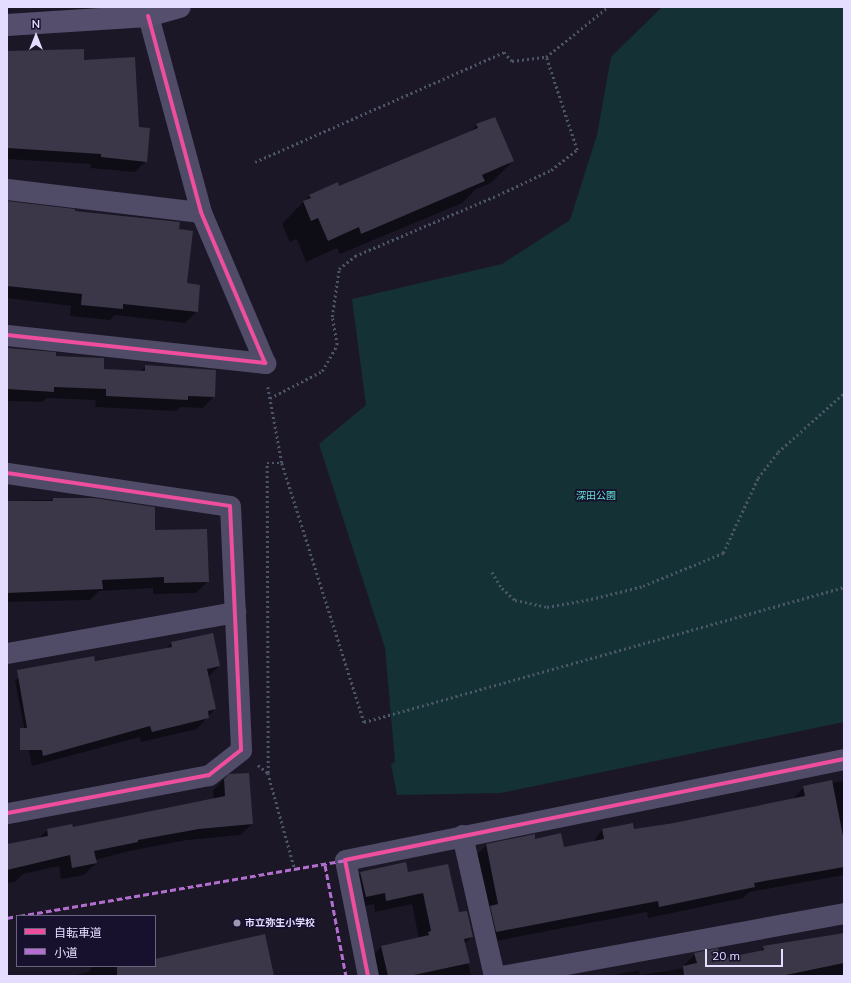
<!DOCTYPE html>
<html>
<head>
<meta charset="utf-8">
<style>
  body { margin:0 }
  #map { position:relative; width:851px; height:983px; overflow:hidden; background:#1c1727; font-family:Mulish,"Noto Sans JP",sans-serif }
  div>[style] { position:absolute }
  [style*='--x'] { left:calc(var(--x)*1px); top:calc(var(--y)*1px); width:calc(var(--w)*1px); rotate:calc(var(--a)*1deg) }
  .green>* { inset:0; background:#143135 }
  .shadow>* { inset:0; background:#0007 }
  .building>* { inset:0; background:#3b3648 }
  .path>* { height:2.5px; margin-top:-1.25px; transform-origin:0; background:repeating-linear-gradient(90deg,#4b5768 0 2px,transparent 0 5px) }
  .street>* { height:21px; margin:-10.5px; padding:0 10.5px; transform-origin:10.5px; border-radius:10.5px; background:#504c67 }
  .secondary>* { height:22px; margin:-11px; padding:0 11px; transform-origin:11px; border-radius:11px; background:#554f6d }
  .quiet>* { height:3px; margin-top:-1.5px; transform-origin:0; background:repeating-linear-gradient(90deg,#b36fd0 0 6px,transparent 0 9px) }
  .cycleway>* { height:4px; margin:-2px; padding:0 2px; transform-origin:2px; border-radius:2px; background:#ef4d9e }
  .dots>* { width:11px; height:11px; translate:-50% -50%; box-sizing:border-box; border:2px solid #18112d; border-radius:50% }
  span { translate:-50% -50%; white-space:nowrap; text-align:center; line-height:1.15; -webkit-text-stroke:3.5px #18112d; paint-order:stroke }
  .park-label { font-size:10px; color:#62e5d2 }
  .poi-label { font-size:10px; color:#e4ddff; font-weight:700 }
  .left { translate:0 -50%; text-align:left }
  .frame { position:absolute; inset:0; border:8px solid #e4ddff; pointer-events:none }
  .legend { position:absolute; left:16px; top:915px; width:140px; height:52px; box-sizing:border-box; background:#18112d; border:1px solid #6a6381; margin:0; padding:5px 7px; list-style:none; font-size:12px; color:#e4ddff }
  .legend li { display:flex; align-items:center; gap:8px; height:20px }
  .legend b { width:20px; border:1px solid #6a6381 }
  .north { position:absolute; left:16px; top:16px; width:40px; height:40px; -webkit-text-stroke:3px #18112d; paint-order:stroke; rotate:0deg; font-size:11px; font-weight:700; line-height:16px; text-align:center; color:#e4ddff }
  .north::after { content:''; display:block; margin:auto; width:14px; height:18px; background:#e4ddff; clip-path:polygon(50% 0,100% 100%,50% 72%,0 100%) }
  .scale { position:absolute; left:705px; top:949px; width:78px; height:18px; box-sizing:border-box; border:2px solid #e4ddff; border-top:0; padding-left:5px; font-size:12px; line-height:14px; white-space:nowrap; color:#e4ddff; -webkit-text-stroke:3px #18112d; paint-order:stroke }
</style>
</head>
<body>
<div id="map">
  <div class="green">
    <i style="clip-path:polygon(662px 7px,844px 7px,844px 722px,501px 793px,397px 795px,391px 764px,395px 762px,385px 648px,319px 444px,366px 405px,352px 299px,502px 264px,570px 220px,597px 135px,611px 57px)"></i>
  </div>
  <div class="shadow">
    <i style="clip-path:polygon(7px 52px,84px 61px,138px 128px,146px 161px,135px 172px,90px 168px,91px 164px,7px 159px)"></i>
    <i style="clip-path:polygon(477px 125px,513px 161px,491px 183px,476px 189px,462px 203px,340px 254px,337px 248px,306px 262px,297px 239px,290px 242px,282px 224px,310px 195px,338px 187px,470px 132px)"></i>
    <i style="clip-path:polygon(7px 202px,178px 230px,186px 284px,197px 311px,185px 323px,115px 315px,110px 320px,70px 316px,71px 306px,7px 298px)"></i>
    <i style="clip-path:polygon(7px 349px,55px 357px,103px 370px,140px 372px,146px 366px,214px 396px,203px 408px,180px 407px,176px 411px,95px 407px,96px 400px,47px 398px,42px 402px,7px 401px)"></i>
    <i style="clip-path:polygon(93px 499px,154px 531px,208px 581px,196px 593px,153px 594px,153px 588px,99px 591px,90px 600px,7px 602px,7px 501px)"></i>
    <i style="clip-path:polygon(212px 635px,219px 666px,208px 677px,215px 709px,197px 729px,141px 742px,140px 737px,32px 766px,15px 681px,26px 670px,165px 650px,171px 643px)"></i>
    <i style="clip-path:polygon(224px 779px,252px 824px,240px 835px,187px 840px,129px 851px,95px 860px,96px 863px,84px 875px,61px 879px,59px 866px,23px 874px,15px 882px,7px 883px,7px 844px,39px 838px,47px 830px,72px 828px,214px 800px,213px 791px)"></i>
    <i style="clip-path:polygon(844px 781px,844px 875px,749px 892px,743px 898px,648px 918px,647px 912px,485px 943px,475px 856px,487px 845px,535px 840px,563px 848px,592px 843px,602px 830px,634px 830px,674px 824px,793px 799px,804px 787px)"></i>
    <i style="clip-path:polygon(361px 873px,408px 874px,458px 913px,472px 937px,464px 944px,471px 976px,374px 976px,370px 958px,381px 947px,419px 939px,412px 904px,375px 912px,374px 904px,355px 908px,349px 884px)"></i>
    <i style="clip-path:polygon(844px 933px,844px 976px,608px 976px,639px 970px,640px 975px,685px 968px,684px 965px,695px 954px,719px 960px,759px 952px,764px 947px)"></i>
    <i style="clip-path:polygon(155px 960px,273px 976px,70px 976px,89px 972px,92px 966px,155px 966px)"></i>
  </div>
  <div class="building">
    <i style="clip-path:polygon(84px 49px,84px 60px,135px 57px,139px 127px,150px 128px,147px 162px,101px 157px,101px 154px,7px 148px,7px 51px)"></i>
    <i style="clip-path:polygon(495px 117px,514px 161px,482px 175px,485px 181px,361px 234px,359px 227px,328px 241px,318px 218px,311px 221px,303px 201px,311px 198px,309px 195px,338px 182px,339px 186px,478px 128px,476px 124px)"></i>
    <i style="clip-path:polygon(7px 201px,75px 209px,75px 211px,180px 222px,179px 229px,193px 231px,187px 283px,200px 285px,198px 312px,123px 304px,123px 309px,81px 305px,82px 294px,7px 286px)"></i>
    <i style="clip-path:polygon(7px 348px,56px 352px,56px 356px,104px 358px,104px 369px,145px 371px,145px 365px,216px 370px,215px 397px,188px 396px,188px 400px,106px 396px,106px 389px,54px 387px,54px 392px,7px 389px)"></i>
    <i style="clip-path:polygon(53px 498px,94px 498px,155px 507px,155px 530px,207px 529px,209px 582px,164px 583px,164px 577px,102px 580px,103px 589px,7px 593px,7px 501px,53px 501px)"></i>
    <i style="clip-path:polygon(213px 633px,220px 666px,207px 669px,216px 709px,208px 711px,209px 718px,152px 732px,150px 726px,43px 756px,42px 750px,20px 750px,20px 728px,27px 728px,17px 670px,94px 656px,95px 661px,172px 647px,171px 642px)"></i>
    <i style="clip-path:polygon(249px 773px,253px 824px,199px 829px,138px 840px,138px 842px,94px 851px,97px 863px,72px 868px,70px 855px,7px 870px,7px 844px,48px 836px,47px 829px,72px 824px,73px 827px,225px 796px,224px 779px,229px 774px)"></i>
    <i style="clip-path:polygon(832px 780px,844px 841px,844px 867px,754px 883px,755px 887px,659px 907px,658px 901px,496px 932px,490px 906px,498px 904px,486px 844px,535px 834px,535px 839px,561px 833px,564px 847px,604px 839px,602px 829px,633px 823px,634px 829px,674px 823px,805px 796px,803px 786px)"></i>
    <i style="clip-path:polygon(406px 862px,408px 872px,448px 864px,459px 912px,467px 911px,473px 937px,464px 939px,470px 963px,409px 976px,388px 976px,381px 946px,429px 935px,428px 932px,431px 931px,423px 893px,386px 901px,385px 893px,366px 897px,360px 872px)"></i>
    <i style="clip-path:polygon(844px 933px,844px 963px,781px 976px,684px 976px,683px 966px,697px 963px,694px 953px,718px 948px,720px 959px,764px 950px,763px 946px)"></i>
    <i style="clip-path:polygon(265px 934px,274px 976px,117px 976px,117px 967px,155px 966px,155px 959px)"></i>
  </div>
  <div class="path">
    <i style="--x:255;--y:162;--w:272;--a:-23.8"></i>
    <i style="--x:504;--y:52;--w:12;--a:48"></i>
    <i style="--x:512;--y:61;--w:34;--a:-7"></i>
    <i style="--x:546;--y:57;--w:80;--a:-38.9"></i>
    <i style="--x:268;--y:387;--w:77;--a:79.6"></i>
    <i style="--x:282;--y:463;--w:272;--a:72.4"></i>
    <i style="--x:364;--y:722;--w:499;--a:-15.7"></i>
    <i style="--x:270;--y:398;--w:59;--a:-27.4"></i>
    <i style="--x:322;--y:371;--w:30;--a:-60"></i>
    <i style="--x:337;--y:345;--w:28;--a:-100"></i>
    <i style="--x:332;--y:317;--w:49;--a:-81.7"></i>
    <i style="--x:339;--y:269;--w:21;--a:-39"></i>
    <i style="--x:355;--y:256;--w:155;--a:-23.1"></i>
    <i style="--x:498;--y:195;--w:59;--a:-25.3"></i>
    <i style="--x:551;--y:170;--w:33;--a:-38"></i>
    <i style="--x:577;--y:150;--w:98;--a:-108.4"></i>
    <i style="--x:492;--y:572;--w:19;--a:58"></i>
    <i style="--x:502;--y:588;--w:18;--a:43"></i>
    <i style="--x:515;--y:600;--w:33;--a:12"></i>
    <i style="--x:547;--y:607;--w:45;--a:-10.3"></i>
    <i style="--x:591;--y:599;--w:54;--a:-14"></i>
    <i style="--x:643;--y:586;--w:87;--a:-22.4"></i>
    <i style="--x:723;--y:553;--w:83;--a:-65"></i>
    <i style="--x:758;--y:478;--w:33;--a:-52"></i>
    <i style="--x:778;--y:452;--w:89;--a:-41.8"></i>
    <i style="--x:258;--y:765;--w:13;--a:39"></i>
    <i style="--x:268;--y:773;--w:101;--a:74.4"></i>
    <i style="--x:268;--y:773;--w:310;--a:-90.2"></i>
    <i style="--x:267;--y:463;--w:15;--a:0"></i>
  </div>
  <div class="street">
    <i style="--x:7;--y:189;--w:195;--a:6.8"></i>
    <i style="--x:7;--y:335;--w:260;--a:6.2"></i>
    <i style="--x:265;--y:363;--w:164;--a:-113"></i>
    <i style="--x:201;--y:212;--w:203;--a:-105.1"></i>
    <i style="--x:7;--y:473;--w:225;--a:8.4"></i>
    <i style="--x:230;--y:506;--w:244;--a:87.4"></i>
    <i style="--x:241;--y:750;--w:41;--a:142"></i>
    <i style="--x:209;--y:775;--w:206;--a:169.3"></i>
    <i style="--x:7;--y:653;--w:232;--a:-10.2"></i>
    <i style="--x:462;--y:835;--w:145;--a:77.2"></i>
    <i style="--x:368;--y:976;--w:118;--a:-101.2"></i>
    <i style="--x:345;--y:860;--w:509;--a:-11.44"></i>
    <i style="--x:501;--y:976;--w:349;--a:-10.4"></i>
  </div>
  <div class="secondary">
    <i style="--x:7;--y:25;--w:141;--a:-3.7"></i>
    <i style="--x:148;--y:16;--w:33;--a:-16"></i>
  </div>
  <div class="quiet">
    <i style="--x:325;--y:865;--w:113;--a:79.3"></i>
    <i style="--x:19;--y:916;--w:331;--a:-9.7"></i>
    <i style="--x:7;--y:918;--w:10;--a:-11"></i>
  </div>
  <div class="cycleway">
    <i style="--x:7;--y:335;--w:260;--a:6.2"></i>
    <i style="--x:265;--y:363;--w:164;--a:-113"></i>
    <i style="--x:201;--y:212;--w:203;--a:-105.1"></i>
    <i style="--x:7;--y:473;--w:225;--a:8.4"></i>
    <i style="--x:230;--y:506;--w:244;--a:87.4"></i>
    <i style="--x:241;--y:750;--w:41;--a:142"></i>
    <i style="--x:209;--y:775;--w:206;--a:169.3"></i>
    <i style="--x:368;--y:976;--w:118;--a:-101.2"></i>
    <i style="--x:345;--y:860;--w:509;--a:-11.44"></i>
  </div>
  <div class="dots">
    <i style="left:237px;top:923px;background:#9e98b3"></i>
  </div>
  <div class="park-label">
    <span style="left:596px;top:496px">深田公園</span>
  </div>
  <div class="poi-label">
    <span class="left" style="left:245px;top:923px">市立弥生小学校</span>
  </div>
  <div class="frame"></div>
  <ul class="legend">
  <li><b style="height:5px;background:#ef4d9e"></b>自転車道</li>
  <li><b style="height:5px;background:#b36fd0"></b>小道</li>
  </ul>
  <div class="north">N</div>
  <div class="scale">20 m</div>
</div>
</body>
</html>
